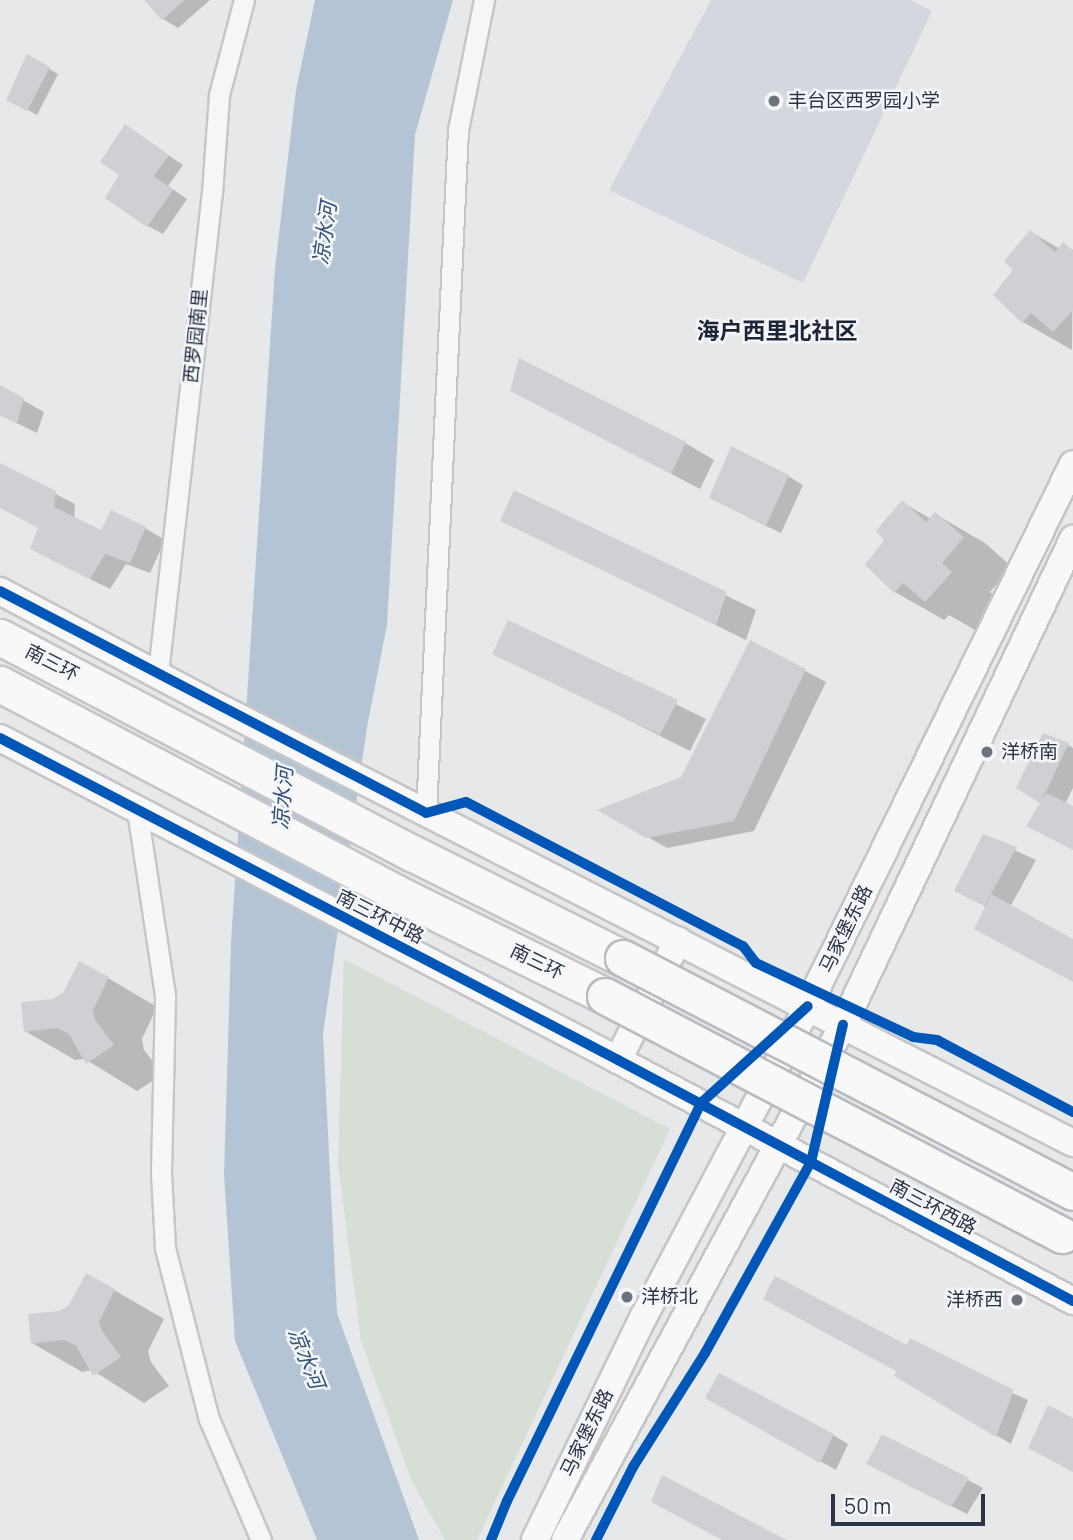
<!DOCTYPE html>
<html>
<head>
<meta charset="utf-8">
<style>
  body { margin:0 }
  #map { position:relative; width:1073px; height:1540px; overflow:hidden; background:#e6e8ea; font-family:Manrope,"Noto Sans SC",sans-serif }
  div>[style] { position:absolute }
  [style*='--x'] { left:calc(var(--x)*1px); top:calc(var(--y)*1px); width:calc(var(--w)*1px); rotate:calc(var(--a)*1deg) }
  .built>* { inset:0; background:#d4d7dd }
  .green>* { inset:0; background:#d6ded6 }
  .water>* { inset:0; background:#b4c4d5 }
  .shadow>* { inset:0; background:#0003 }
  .building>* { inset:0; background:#ced0d3 }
  .roads { filter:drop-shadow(2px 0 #c4c6c8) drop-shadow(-2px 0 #c4c6c8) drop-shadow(0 2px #c4c6c8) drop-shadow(0 -2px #c4c6c8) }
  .street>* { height:19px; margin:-9.5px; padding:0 9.5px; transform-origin:9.5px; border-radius:9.5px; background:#f5f6f7 }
  .secondary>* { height:26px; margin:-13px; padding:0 13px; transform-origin:13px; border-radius:13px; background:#f8f8f8 }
  .highway>* { height:35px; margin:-17.5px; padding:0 17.5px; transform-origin:17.5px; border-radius:17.5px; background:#f8f8f8 }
  .bridges { filter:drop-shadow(2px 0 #b8bbbf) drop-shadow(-2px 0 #b8bbbf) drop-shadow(0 2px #b8bbbf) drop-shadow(0 -2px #b8bbbf) }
  .highway-bridge>* { height:35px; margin:-17.5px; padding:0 17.5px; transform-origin:17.5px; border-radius:17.5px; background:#f8f8f8 }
  .cycleway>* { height:10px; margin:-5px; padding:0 5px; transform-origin:5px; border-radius:5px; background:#0057b8 }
  .dots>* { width:19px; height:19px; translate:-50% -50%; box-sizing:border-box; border:4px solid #f4f6f9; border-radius:50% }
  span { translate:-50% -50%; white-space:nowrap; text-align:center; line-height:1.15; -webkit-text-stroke:5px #f4f6f9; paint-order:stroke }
  .poi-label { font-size:19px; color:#2b3445 }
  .left { translate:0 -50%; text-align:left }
  .right { translate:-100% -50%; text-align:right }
  .street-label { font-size:19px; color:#2b3445 }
  .water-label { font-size:21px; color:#34527a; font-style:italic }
  .quarter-label { font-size:23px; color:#1d2536; font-weight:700 }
  .scale { position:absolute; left:831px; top:1494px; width:154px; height:32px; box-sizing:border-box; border:4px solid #2b3445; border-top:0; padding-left:9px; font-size:21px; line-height:24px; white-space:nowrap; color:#2b3445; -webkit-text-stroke:5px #f4f6f9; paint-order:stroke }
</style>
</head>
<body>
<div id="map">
  <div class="built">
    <i style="clip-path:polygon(711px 0,911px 0,932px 11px,803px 283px,609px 190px)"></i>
  </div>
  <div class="green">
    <i style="clip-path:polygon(344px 959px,670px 1129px,477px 1540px,445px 1540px,412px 1482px,361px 1341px,338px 1164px)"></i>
  </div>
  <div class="water">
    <i style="clip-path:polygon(315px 0,453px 0,415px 135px,387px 625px,367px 727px,323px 1034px,337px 1313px,419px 1540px,317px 1540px,235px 1341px,224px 1175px,231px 943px,275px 268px,296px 90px)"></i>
  </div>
  <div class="shadow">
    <i style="clip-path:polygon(146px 0,210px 0,178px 28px,163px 19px)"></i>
    <i style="clip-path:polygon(28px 57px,58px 74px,37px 115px,8px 99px)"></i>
    <i style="clip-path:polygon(126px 127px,183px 165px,168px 186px,187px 199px,163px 234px,148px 226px,121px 175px)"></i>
    <i style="clip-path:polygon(1031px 232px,1060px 249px,1064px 245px,1073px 250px,1072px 350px,1023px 322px,1015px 270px)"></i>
    <i style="clip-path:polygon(0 387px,44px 412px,37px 433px,0 415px)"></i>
    <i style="clip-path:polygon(512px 390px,685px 443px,714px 460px,700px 489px)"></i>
    <i style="clip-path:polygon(0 465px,75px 504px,74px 519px,102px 532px,145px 528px,165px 540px,150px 573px,126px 564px,110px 589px,52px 560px,40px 528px,0 507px)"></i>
    <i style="clip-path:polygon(788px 476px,803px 485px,781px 533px,749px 518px)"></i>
    <i style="clip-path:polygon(514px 493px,756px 610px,746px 640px,502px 520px)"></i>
    <i style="clip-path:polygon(902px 502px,931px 519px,935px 514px,985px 543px,1012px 567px,990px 592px,1000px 601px,975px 630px,949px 615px,944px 620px,895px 592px)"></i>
    <i style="clip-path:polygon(509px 622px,706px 719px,690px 751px,495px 653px)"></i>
    <i style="clip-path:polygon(751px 642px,826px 682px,754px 831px,667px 848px,601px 810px,682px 778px)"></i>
    <i style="clip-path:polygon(1068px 745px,1073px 748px,1073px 788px,1065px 804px,1073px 808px,1073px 849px,1043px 803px,1018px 787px)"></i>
    <i style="clip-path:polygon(984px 836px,1036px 860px,1010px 907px,1073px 941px,1073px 981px,987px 907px,977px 902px)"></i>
    <i style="clip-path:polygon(108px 978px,157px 1007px,142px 1039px,144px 1050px,163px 1074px,137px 1091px,85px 1059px,75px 1060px,25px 1031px,53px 1000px)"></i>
    <i style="clip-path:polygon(114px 1290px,164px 1319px,148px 1351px,151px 1362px,169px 1386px,144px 1403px,92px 1370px,82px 1372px,32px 1343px,59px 1312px)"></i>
    <i style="clip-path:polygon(908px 1347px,1028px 1400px,1011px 1444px,896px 1375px)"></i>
    <i style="clip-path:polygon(707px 1398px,833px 1435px,848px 1444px,836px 1470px)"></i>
    <i style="clip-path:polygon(883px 1471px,968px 1480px,983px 1488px,967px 1514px)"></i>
  </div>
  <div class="building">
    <i style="clip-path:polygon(144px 0,185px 0,162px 20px)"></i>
    <i style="clip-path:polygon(27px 54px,50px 67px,27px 111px,6px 100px)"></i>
    <i style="clip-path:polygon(125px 124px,169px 155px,154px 176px,173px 190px,147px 227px,105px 198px,119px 175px,100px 162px)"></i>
    <i style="clip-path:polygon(1030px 230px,1055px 252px,1063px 242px,1073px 251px,1073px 310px,1053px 332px,1031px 313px,1022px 323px,993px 295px,1013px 270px,1004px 261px)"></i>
    <i style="clip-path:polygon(519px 358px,686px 442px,671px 474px,510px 391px)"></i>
    <i style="clip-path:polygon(0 385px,24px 398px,17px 423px,0 415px)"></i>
    <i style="clip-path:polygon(731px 446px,789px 475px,766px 526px,709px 498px)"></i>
    <i style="clip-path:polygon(0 463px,56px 491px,54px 507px,101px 530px,111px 510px,146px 527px,130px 563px,105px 554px,90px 579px,30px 549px,38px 528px,0 508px)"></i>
    <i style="clip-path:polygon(514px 490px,727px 592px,716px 625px,500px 521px)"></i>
    <i style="clip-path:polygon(902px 500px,926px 522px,935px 512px,964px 537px,942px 563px,952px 572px,925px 602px,903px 583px,894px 593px,865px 565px,884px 540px,876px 531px)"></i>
    <i style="clip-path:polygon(508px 620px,678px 700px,660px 735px,492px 654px)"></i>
    <i style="clip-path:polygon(750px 640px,806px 669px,734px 821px,646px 838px,597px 810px,681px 777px)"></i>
    <i style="clip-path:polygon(1043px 733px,1069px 743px,1042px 800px,1047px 793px,1073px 806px,1073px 850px,1026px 826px,1040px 803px,1016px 788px)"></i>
    <i style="clip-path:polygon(983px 834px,1017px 847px,984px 906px,954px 891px)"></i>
    <i style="clip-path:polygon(991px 894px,1073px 939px,1073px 982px,974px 929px)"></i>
    <i style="clip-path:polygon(79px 961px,109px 977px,93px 1010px,95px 1020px,114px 1045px,86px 1064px,69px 1034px,57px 1028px,24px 1032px,21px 1002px,52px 999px,63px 993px)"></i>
    <i style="clip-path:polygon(86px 1273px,115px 1289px,99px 1322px,102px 1331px,121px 1357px,93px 1376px,76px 1346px,64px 1340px,31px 1344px,28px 1314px,59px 1311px,69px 1305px)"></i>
    <i style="clip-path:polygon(775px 1276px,907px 1345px,910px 1338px,1014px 1390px,996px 1437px,894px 1376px,896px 1371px,763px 1299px)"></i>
    <i style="clip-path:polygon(719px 1373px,834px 1434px,820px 1463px,705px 1398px)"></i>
    <i style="clip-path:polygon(1048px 1405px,1073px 1418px,1073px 1472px,1028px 1448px)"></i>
    <i style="clip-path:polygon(882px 1434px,969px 1478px,951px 1507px,866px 1464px)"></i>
    <i style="clip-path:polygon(662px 1475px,787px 1540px,722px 1540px,651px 1502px)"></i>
  </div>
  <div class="roads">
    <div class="street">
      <i style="--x:158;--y:673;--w:483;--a:-83.6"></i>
      <i style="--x:212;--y:193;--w:98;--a:-85.9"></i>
      <i style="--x:219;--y:95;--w:98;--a:-75.3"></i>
      <i style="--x:137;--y:810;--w:188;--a:81.4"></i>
      <i style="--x:165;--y:996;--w:177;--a:91.3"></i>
      <i style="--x:161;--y:1173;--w:75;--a:86.9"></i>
      <i style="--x:165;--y:1248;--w:177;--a:75.6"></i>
      <i style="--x:209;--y:1419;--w:132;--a:66.7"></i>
      <i style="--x:426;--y:813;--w:684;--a:-87.32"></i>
      <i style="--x:458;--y:130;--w:133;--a:-78.7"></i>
    </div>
    <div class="secondary">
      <i style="--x:0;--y:591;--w:230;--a:28"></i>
      <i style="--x:203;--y:699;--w:977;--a:27.04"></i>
      <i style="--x:0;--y:738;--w:697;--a:27.52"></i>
      <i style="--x:618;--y:1060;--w:515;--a:27.91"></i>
      <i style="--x:618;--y:1060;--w:134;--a:-63.4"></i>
      <i style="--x:535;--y:1540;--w:249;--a:-64.1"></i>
      <i style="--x:644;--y:1316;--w:351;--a:-62.1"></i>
      <i style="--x:808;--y:1006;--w:603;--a:-63.94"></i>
      <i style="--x:565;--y:1540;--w:585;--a:-61.64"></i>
      <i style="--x:843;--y:1025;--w:538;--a:-64.67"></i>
    </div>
    <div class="highway">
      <i style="--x:0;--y:637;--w:467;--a:27.7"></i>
      <i style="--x:414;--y:854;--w:233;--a:26.5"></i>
      <i style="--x:0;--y:684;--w:448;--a:27.8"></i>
      <i style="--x:396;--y:893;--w:233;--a:26.2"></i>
    </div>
  </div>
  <div class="bridges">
    <div class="highway-bridge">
      <i style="--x:623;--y:958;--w:507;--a:27.47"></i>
      <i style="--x:605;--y:996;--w:516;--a:27.61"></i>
    </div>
  </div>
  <div class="cycleway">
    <i style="--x:0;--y:591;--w:480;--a:27.5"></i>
    <i style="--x:426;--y:813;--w:41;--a:-15.4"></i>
    <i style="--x:466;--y:802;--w:312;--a:27.5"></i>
    <i style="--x:743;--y:946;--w:21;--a:53"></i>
    <i style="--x:756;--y:963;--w:174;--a:25.2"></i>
    <i style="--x:913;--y:1037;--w:24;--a:7"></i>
    <i style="--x:937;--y:1040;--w:154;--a:27.9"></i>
    <i style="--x:0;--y:738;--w:697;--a:27.52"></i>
    <i style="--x:618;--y:1060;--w:515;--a:27.91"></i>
    <i style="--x:491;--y:1540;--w:42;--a:-67.7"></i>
    <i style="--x:507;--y:1501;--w:443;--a:-64"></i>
    <i style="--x:701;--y:1103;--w:144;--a:-42.2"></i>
    <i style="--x:596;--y:1540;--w:82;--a:-63.1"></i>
    <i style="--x:633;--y:1467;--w:135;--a:-57.7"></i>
    <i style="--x:705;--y:1353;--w:218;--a:-61"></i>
    <i style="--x:811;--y:1162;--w:141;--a:-76.9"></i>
  </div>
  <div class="dots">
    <i style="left:774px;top:101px;background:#6c737f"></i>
    <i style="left:987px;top:752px;background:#6c737f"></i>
    <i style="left:627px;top:1297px;background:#6c737f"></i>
    <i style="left:1017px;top:1300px;background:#6c737f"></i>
  </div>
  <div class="poi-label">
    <span class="left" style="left:788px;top:101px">丰台区西罗园小学</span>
    <span class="left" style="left:1001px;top:752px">洋桥南</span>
    <span class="left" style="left:641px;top:1297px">洋桥北</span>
    <span class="right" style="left:1003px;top:1300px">洋桥西</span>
  </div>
  <div class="street-label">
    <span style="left:196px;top:336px;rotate:-84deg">西罗园南里</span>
    <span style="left:52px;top:663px;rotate:27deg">南三环</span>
    <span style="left:380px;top:917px;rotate:27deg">南三环中路</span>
    <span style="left:846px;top:929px;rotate:-64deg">马家堡东路</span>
    <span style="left:537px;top:962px;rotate:26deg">南三环</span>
    <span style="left:933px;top:1207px;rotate:28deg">南三环西路</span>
    <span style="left:587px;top:1433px;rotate:-64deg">马家堡东路</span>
  </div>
  <div class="water-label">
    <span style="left:324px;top:233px;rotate:-82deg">凉水河</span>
    <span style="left:282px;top:798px;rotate:-86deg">凉水河</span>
    <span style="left:307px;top:1358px;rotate:68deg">凉水河</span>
  </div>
  <div class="quarter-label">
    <span style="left:777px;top:330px">海户西里北社区</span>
  </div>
  <div class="scale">50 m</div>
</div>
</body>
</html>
